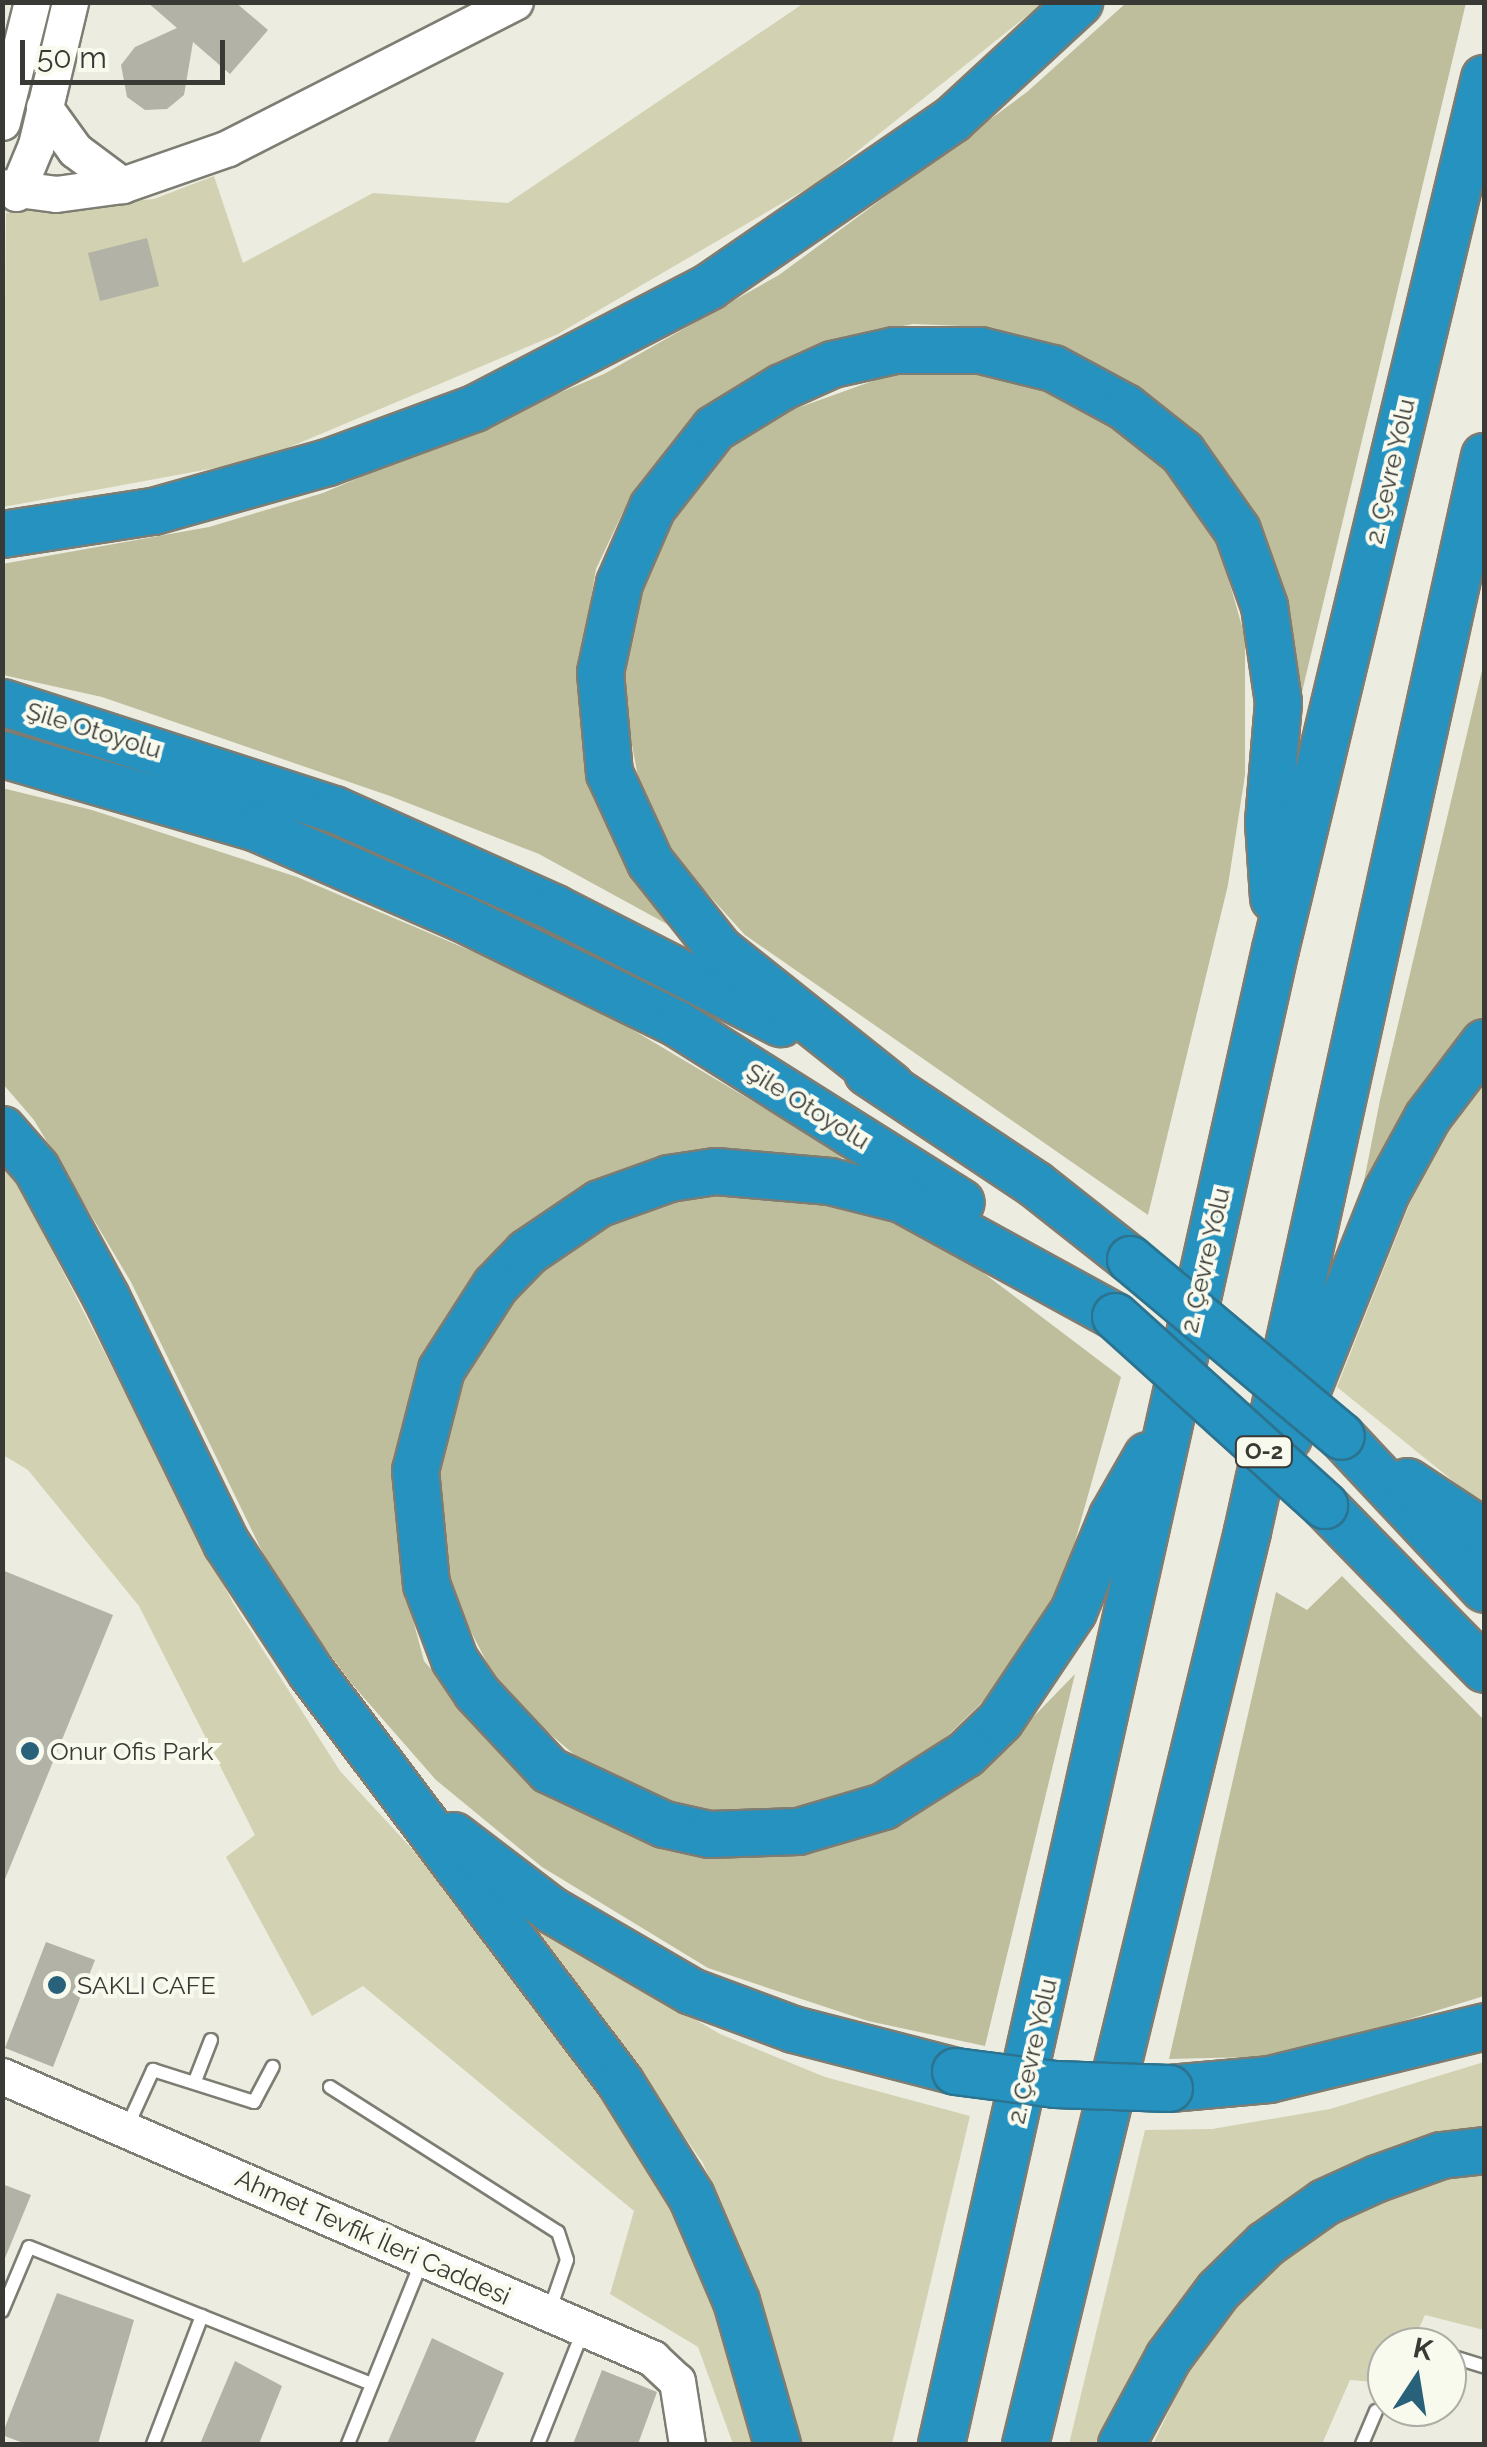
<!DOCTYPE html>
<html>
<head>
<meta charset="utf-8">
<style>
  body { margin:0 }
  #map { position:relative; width:1487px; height:2447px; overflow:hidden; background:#ecece1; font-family:Raleway,sans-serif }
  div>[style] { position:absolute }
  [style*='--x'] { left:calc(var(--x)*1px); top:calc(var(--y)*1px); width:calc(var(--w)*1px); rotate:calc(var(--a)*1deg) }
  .green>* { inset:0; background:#d2d2b2 }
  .forest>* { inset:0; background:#bebe9c }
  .building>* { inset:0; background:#b2b2a7 }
  .roads { filter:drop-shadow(2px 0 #7d7d73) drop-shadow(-2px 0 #7d7d73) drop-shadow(0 2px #7d7d73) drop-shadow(0 -2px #7d7d73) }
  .lane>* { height:12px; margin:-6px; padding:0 6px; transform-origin:6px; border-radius:6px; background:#fff }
  .secondary>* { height:35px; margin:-17.5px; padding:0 17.5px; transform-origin:17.5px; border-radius:17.5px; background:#fff }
  .highway>* { height:45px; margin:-22.5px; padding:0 22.5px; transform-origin:22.5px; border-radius:22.5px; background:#2592bf }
  .bridges { filter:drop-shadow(2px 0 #2c738f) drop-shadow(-2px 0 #2c738f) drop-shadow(0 2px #2c738f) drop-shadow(0 -2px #2c738f) }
  .highway-bridge>* { height:45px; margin:-22.5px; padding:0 22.5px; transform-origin:22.5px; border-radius:22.5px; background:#2592bf }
  .dots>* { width:28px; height:28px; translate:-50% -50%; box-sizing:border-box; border:5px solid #f9faee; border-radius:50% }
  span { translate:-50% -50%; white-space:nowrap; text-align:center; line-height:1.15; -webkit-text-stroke:8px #f9faee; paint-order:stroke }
  .shield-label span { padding:2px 8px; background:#f9faee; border:2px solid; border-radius:8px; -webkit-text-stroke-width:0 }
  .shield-label { font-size:22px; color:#393935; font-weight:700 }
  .street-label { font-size:25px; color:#393935 }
  .poi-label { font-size:25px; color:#393935 }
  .left { translate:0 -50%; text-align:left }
  .frame { position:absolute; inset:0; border:5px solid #393935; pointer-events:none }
  .north { position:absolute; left:1367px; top:2327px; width:100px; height:100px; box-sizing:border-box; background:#f9faee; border:2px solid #acada4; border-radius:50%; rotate:12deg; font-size:28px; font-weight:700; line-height:40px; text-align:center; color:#393935 }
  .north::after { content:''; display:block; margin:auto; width:35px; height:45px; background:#29617b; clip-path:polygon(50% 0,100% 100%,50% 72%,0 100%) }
  .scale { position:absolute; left:20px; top:40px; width:205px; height:45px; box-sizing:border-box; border:5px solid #393935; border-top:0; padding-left:12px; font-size:30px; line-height:35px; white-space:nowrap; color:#393935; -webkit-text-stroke:8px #f9faee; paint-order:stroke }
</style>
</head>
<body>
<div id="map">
  <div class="green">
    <i style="clip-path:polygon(804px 3px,1043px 3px,820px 181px,558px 334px,259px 460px,3px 507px,6px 213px,154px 199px,214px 176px,243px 263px,373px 193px,508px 203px)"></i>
    <i style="clip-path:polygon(1484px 1070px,1484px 1506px,1337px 1387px,1425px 1165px,1463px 1094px)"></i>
    <i style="clip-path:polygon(2px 1167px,18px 1184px,233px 1603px,340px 1771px,414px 1851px,594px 2072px,673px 2196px,732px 2342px,760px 2444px,733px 2444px,698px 2347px,610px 2294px,634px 2211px,363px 1986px,312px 2016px,226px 1857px,255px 1835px,139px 1606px,28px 1470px,3px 1455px)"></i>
    <i style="clip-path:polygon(534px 1925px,720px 2034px,825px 2077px,970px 2116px,892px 2444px,797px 2444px,757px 2290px,703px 2163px)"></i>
    <i style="clip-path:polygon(1484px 2062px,1484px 2132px,1451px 2134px,1162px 2331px,1095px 2444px,1069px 2444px,1145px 2130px,1212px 2129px,1330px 2109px)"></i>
    <i style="clip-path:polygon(1484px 2170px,1484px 2330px,1425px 2315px,1411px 2347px,1387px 2347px,1387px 2383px,1350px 2380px,1322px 2444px,1153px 2444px,1193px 2361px,1281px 2254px,1397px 2185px)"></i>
  </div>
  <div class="forest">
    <i style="clip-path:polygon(1126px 3px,1466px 3px,1297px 713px,1155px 406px,1069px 350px,986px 327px,913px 324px,845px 337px,723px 398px,670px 444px,623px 512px,596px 569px,583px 647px,676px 929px,539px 854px,390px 796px,102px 697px,3px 675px,2px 564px,209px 527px,323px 493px,604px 374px,779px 275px,1027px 92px)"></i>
    <i style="clip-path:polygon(991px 370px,1085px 403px,1162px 459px,1218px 542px,1245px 637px,1245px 775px,1228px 885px,1148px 1215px,745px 935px,678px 861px,639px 782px,622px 692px,627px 624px,646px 548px,717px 455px,783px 404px,789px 411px,898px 372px)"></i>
    <i style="clip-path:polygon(1484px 662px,1484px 1018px,1440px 1067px,1371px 1183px,1364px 1181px,1380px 1100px)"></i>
    <i style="clip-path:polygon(2px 788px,92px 810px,297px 877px,571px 993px,848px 1158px,704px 1154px,596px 1183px,397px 1458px,404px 1586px,424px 1661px,493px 1741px,790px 1850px,1007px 1744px,1075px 1674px,985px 2046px,868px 2021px,708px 1968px,542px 1867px,436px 1780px,351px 1683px,279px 1586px,131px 1282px,34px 1120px,3px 1084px)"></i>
    <i style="clip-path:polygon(703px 1191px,811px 1193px,924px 1228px,1121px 1377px,1066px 1574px,1010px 1675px,928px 1755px,836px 1804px,745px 1818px,664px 1802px,597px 1774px,503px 1694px,443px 1577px,433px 1483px,444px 1406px,487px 1322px,539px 1261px,608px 1215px)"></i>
    <i style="clip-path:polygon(1342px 1576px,1484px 1720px,1484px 1996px,1290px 2056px,1169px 2059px,1276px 1592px,1307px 1610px)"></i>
  </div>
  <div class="building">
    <i style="clip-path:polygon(147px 2px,235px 2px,268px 30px,230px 74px,193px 42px,184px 95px,167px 109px,145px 110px,127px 97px,121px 65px,135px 47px,177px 28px)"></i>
    <i style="clip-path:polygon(147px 238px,159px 286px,100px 301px,88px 253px)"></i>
    <i style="clip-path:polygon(2px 1570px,113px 1615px,3px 1884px,2px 1884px)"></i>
    <i style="clip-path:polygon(46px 1942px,95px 1960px,53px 2067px,5px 2048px)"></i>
    <i style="clip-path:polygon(2px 2184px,31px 2195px,3px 2263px,2px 2263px)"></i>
    <i style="clip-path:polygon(57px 2293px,134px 2320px,98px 2444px,26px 2444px,2px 2435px)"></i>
    <i style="clip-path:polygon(432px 2338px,504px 2373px,474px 2444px,387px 2444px)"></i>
    <i style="clip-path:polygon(235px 2361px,282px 2386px,259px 2444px,200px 2444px)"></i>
    <i style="clip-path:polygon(602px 2370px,657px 2392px,638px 2444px,573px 2444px)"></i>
  </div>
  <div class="roads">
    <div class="lane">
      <i style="--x:195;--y:2081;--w:44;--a:-68.7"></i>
      <i style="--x:330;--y:2087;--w:270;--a:32.5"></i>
      <i style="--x:558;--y:2232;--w:29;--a:72"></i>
      <i style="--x:567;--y:2260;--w:52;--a:109.1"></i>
      <i style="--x:127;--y:2127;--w:63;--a:-65.5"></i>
      <i style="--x:153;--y:2070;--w:106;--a:17.6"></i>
      <i style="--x:254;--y:2102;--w:40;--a:-62"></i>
      <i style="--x:2;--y:2311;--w:69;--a:-67.1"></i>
      <i style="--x:29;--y:2247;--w:369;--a:21.8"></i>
      <i style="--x:1397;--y:2341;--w:22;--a:16"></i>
      <i style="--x:1447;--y:2355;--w:39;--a:17"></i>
      <i style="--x:153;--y:2444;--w:137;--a:-69.1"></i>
      <i style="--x:348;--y:2444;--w:197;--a:-68"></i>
      <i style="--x:538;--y:2444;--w:122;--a:-68.3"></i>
      <i style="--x:1362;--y:2444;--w:36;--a:-67"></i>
    </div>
    <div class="secondary">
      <i style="--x:44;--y:107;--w:53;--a:54.2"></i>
      <i style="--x:75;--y:150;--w:59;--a:36.7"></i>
      <i style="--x:2;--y:122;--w:124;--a:-76"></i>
      <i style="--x:2;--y:187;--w:54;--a:7.4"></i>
      <i style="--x:56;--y:194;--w:67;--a:-7.8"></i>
      <i style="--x:122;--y:185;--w:112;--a:-19.2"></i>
      <i style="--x:228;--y:148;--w:322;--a:-27"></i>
      <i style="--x:16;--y:193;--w:52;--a:-67.4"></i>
      <i style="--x:36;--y:145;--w:147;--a:-76.6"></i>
      <i style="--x:2;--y:2076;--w:709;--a:23.45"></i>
      <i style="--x:652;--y:2358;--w:34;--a:43"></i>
      <i style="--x:677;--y:2381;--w:64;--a:81"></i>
    </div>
    <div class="highway">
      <i style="--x:2;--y:534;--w:153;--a:-8.7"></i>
      <i style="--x:153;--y:511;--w:181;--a:-15.7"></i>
      <i style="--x:327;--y:462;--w:157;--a:-20.2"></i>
      <i style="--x:474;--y:408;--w:265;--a:-27.4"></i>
      <i style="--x:709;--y:286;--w:295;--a:-34.5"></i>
      <i style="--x:952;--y:119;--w:173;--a:-42.7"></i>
      <i style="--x:2;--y:702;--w:349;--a:17.9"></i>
      <i style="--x:334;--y:809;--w:242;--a:24.1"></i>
      <i style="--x:555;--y:908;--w:253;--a:27.1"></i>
      <i style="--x:2;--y:754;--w:265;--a:16.2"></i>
      <i style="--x:256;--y:828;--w:223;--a:23.6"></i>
      <i style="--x:460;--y:917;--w:243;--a:26.1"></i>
      <i style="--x:678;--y:1024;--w:334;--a:32.2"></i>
      <i style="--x:867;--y:1072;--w:202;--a:33.7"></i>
      <i style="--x:1035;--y:1184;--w:121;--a:38.3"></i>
      <i style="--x:890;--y:1085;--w:218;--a:-141.5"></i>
      <i style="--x:719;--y:949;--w:111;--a:-128.4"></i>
      <i style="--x:650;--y:862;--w:98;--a:-114.7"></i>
      <i style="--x:609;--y:773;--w:101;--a:-95.1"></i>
      <i style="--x:600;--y:672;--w:91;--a:-77.9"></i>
      <i style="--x:619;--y:583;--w:83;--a:-66.5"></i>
      <i style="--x:652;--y:507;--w:100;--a:-51.9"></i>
      <i style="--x:714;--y:428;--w:79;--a:-31.5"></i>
      <i style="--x:781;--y:387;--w:56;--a:-24.3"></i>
      <i style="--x:832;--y:364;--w:64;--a:-12.7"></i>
      <i style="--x:894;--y:350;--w:86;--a:0"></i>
      <i style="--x:980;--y:350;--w:75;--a:13.9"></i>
      <i style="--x:1053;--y:368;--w:82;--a:28.4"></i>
      <i style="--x:1125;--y:407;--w:73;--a:38.3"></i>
      <i style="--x:1182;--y:452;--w:95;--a:54.8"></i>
      <i style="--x:1237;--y:530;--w:81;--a:70.4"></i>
      <i style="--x:1264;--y:606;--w:97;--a:81.7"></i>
      <i style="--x:1278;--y:702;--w:120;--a:94.8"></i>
      <i style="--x:1268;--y:822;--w:76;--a:86.2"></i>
      <i style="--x:2;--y:1129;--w:52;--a:48.9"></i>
      <i style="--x:36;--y:1168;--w:147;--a:61.5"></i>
      <i style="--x:106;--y:1297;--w:274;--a:64"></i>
      <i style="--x:226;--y:1543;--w:153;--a:56.7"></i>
      <i style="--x:310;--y:1671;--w:515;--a:52.97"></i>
      <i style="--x:620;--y:2082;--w:134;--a:58.1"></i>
      <i style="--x:691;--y:2196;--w:114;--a:66.8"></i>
      <i style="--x:736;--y:2301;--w:149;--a:74"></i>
      <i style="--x:1115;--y:1316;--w:244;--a:-151.3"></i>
      <i style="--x:901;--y:1199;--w:73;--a:-165.8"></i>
      <i style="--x:830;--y:1181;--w:115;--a:-175"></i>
      <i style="--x:715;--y:1171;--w:47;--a:171.3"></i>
      <i style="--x:669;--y:1178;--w:74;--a:160.3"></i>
      <i style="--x:599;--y:1203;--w:87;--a:145.8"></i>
      <i style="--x:527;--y:1252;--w:46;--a:134.1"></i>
      <i style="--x:495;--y:1285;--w:100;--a:122.7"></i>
      <i style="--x:441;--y:1369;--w:104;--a:104.4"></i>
      <i style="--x:415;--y:1470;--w:115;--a:84.5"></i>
      <i style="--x:426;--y:1584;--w:80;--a:69.5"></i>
      <i style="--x:454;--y:1659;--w:40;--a:56"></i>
      <i style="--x:476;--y:1692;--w:107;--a:46.9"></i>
      <i style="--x:549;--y:1770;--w:127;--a:25.2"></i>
      <i style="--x:664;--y:1824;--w:46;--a:12.5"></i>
      <i style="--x:709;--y:1834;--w:89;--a:-1.9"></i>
      <i style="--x:798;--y:1831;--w:89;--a:-16.4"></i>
      <i style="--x:883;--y:1806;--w:97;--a:-32.4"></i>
      <i style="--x:965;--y:1754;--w:49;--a:-44.2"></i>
      <i style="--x:1000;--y:1720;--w:131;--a:-56.2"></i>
      <i style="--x:1073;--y:1611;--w:103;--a:-67.7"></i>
      <i style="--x:1112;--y:1516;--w:70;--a:-60.2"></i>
      <i style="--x:1341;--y:1436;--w:209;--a:46.9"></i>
      <i style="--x:1288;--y:1437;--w:264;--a:-68.2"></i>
      <i style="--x:1386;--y:1192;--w:85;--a:-61.3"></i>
      <i style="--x:1427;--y:1117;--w:94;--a:-52.8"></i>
      <i style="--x:1407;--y:1481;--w:92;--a:33.5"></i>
      <i style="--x:1324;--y:1505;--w:229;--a:45.7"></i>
      <i style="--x:453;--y:1835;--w:122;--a:37.3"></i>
      <i style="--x:550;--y:1909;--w:163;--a:30.2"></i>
      <i style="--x:691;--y:1991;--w:109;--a:20.4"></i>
      <i style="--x:793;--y:2029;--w:167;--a:14.5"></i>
      <i style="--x:1169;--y:2088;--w:100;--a:-5.1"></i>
      <i style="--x:1269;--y:2079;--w:221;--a:-13.8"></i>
      <i style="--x:941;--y:2444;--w:1532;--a:-77.41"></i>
      <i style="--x:1275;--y:949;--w:896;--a:-76.51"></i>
      <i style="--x:1025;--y:2444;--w:940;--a:-76.33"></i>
      <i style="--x:1247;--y:1531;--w:1101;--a:-77.57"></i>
      <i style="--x:1121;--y:2444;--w:99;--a:-61.6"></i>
      <i style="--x:1168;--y:2357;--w:84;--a:-53.3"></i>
      <i style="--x:1218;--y:2290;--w:66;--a:-44.4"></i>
      <i style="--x:1265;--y:2244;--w:72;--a:-35.4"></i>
      <i style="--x:1324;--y:2202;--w:58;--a:-24.4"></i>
      <i style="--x:1377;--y:2178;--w:68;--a:-19.8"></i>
      <i style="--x:1441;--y:2155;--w:43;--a:-6.6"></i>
    </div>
  </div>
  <div class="bridges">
    <div class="highway-bridge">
      <i style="--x:1130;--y:1259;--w:275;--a:40"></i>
      <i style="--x:1115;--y:1316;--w:282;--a:42.1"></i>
      <i style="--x:955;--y:2071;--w:101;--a:7.4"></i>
      <i style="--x:1055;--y:2084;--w:114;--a:2"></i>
    </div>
  </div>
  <div class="dots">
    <i style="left:30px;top:1751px;background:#29617b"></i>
    <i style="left:57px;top:1985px;background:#29617b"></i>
  </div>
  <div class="shield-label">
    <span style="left:1264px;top:1452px">O-2</span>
  </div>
  <div class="street-label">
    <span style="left:1390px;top:471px;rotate:-77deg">2. Çevre Yolu</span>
    <span style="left:94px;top:730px;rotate:17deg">Şile Otoyolu</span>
    <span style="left:808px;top:1106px;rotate:32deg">Şile Otoyolu</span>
    <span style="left:1205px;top:1260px;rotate:-77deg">2. Çevre Yolu</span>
    <span style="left:1032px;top:2051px;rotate:-77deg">2. Çevre Yolu</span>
    <span style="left:373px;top:2237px;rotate:24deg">Ahmet Tevfik İleri Caddesi</span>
  </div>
  <div class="poi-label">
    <span class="left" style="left:50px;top:1751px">Onur Ofis Park</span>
    <span class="left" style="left:77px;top:1985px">SAKLI CAFE</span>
  </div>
  <div class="frame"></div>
  <div class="north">K</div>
  <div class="scale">50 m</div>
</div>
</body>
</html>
